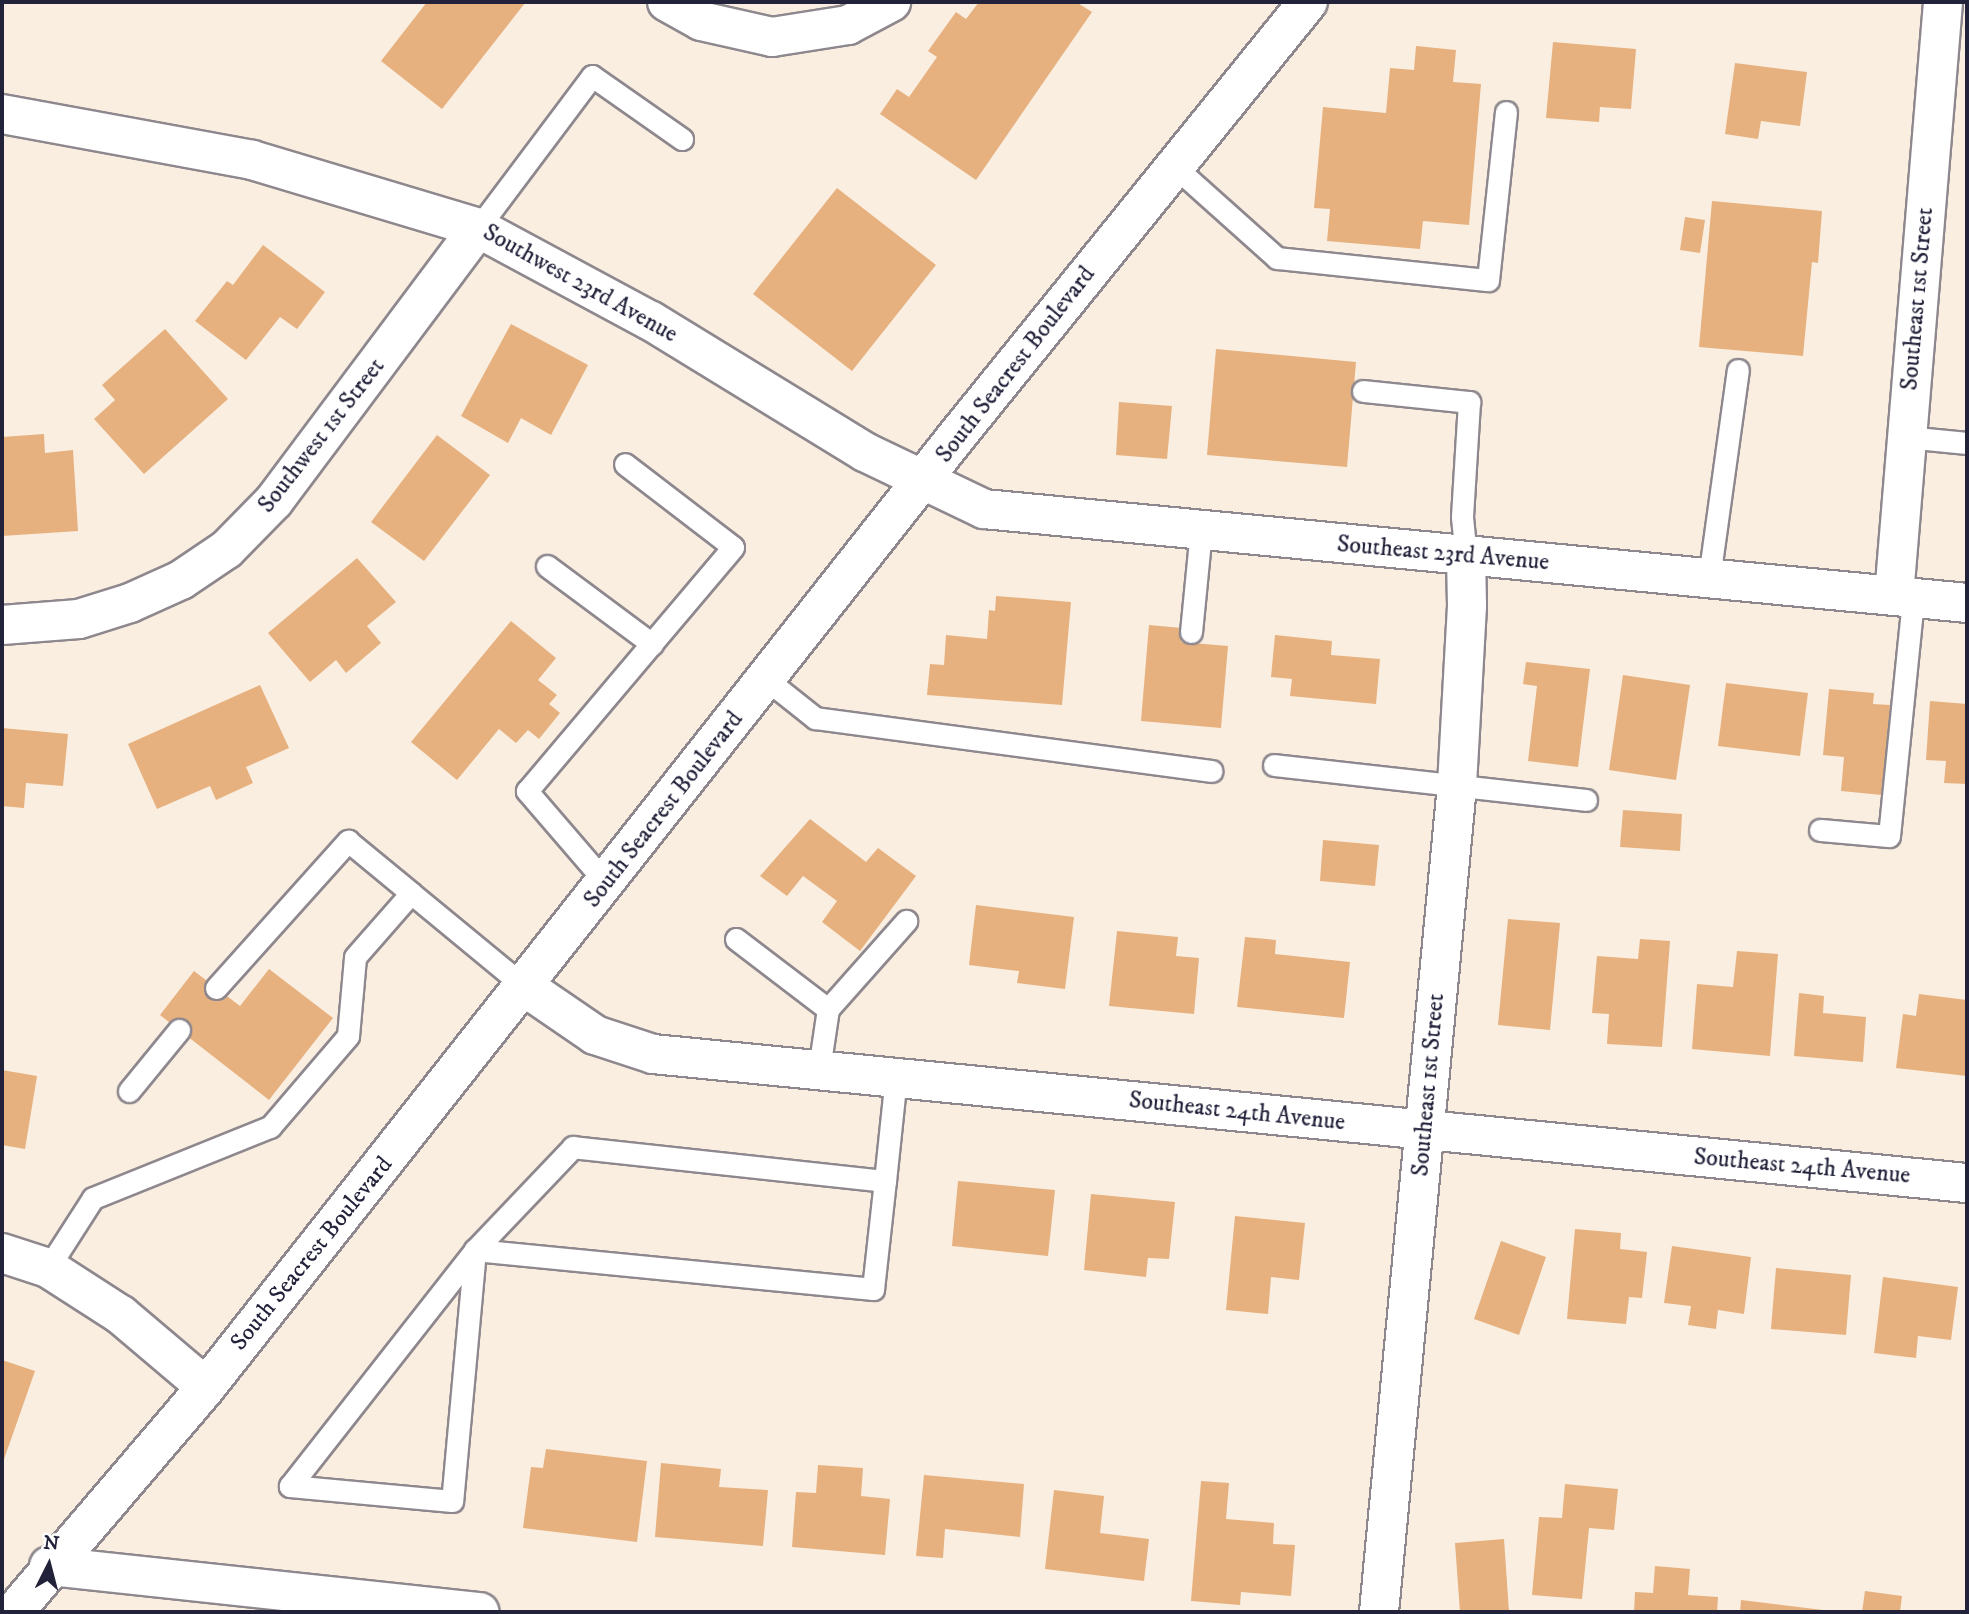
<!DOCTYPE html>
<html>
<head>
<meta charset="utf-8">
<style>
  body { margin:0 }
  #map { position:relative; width:1969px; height:1614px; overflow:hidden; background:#faeee0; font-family:"IM FELL DW Pica",serif }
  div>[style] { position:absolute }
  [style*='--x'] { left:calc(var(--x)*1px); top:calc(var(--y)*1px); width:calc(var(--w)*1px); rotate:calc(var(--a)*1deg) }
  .building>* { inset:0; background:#e6b17f }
  .roads { filter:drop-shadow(2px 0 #8e888e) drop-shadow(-2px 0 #8e888e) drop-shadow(0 2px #8e888e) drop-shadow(0 -2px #8e888e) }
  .service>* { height:21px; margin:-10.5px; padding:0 10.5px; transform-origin:10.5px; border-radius:10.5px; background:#fff }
  .minor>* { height:38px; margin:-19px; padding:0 19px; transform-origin:19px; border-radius:19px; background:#fff }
  .tertiary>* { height:38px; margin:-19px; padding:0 19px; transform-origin:19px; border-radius:19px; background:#fff }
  span { translate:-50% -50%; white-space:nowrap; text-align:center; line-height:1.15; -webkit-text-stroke:7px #fff; paint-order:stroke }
  .street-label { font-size:24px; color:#22223b }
  .frame { position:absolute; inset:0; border:4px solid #22223b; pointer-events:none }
  .north { position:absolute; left:14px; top:1530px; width:70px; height:70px; -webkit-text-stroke:5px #fff; paint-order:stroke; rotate:6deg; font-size:19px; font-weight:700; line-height:28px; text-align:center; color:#22223b }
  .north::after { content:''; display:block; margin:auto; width:24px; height:32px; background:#22223b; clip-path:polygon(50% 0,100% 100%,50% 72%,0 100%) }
</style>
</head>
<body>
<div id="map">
  <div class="building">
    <i style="clip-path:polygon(427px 2px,525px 3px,442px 109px,381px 61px)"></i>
    <i style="clip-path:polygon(979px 2px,1076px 2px,1092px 12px,976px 180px,880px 114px,897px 89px,909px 97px,937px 57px,928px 51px,956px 12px,966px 19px)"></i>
    <i style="clip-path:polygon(1553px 42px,1636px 49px,1631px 109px,1600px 107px,1599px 122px,1546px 118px)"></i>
    <i style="clip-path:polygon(1416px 46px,1456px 50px,1453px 82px,1481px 84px,1469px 225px,1423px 221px,1420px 249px,1327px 241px,1330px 209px,1314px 208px,1323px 107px,1386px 113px,1390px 68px,1414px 70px)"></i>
    <i style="clip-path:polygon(1735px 63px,1807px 72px,1800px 126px,1761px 121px,1758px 139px,1725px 134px)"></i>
    <i style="clip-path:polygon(837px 188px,936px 265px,852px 371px,753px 294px)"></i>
    <i style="clip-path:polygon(1712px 201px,1822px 211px,1818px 263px,1812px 262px,1803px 356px,1699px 347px)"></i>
    <i style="clip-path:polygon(1685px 217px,1705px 220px,1700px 253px,1680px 250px)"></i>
    <i style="clip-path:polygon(263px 245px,325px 292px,297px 329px,280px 317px,246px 360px,195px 321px,227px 281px,233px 285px)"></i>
    <i style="clip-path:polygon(511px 324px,588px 365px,551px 435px,521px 418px,508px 443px,461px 416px)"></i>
    <i style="clip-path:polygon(165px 329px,228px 399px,144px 474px,94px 419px,115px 400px,102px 385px)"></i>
    <i style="clip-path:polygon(1216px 349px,1356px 362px,1347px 467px,1207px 455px)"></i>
    <i style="clip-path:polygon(1119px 402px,1172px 406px,1167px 459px,1116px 455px)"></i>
    <i style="clip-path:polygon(44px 434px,45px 453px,73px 450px,78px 531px,2px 536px,2px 437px)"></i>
    <i style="clip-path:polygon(437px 435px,490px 475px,424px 561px,371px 522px)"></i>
    <i style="clip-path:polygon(357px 558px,396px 602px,367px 626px,381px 643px,346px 673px,336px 660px,310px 682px,268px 633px)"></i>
    <i style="clip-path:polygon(996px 596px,1071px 602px,1062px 705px,927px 695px,930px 664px,944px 665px,946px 635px,987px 639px,989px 610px,995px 611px)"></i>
    <i style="clip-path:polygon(511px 621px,556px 658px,538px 680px,557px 695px,549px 704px,560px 713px,539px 739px,528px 730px,516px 743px,499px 729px,457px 780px,411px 742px)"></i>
    <i style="clip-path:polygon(1149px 625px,1182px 628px,1181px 642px,1228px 646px,1221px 728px,1141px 721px)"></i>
    <i style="clip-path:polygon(1275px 635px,1332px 641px,1331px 655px,1380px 659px,1376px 704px,1290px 696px,1292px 679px,1271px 677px)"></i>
    <i style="clip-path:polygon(1526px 662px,1590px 669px,1578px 767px,1528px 761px,1537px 686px,1523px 684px)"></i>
    <i style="clip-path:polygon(1623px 675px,1690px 685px,1676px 780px,1609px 770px)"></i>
    <i style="clip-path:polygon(1726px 683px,1808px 693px,1800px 756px,1718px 746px)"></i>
    <i style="clip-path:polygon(260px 685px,289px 748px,246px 767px,253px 783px,216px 800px,210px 786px,157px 809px,128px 744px)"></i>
    <i style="clip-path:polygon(1829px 689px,1874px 693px,1873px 704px,1890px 705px,1882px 795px,1841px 791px,1844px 757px,1823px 755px)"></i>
    <i style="clip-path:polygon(1930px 701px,1967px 704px,1967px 784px,1944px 783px,1946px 761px,1926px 760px)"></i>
    <i style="clip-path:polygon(2px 728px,68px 734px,63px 786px,26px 783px,24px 808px,2px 806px)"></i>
    <i style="clip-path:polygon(1623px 810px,1682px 814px,1680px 851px,1620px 847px)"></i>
    <i style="clip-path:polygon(810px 819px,866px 862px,878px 848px,916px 876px,860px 951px,822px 922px,837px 901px,803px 876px,787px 896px,760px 876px)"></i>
    <i style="clip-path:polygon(1323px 840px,1379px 845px,1375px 886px,1320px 881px)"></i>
    <i style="clip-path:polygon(976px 905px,1074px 917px,1065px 989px,1017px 983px,1019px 971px,969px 965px)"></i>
    <i style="clip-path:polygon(1508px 919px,1560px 923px,1550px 1030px,1498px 1025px)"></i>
    <i style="clip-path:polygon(1117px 931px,1178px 937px,1176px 956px,1199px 958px,1194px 1014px,1109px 1006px)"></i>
    <i style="clip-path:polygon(1245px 937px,1276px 940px,1275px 954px,1350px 962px,1344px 1018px,1237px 1007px)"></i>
    <i style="clip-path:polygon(1640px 939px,1670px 941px,1662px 1047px,1607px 1044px,1609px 1014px,1592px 1013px,1597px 956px,1638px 959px)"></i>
    <i style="clip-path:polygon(1737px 951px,1778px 954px,1770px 1056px,1692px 1049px,1697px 984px,1733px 987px)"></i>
    <i style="clip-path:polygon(269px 969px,333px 1018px,269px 1100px,160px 1015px,194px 971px,240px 1006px)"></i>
    <i style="clip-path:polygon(1799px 993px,1824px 996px,1823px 1013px,1866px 1017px,1863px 1062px,1794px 1056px)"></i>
    <i style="clip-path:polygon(1919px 994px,1967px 1000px,1967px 1076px,1896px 1068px,1903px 1014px,1916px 1016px)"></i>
    <i style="clip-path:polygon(2px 1070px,37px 1076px,25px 1149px,2px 1145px)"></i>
    <i style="clip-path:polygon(958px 1181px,1055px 1190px,1048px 1256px,952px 1246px)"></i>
    <i style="clip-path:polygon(1091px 1194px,1175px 1202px,1169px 1259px,1148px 1258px,1146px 1277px,1084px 1270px)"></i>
    <i style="clip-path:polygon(1235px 1216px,1305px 1223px,1299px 1280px,1271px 1277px,1268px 1314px,1226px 1310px)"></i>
    <i style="clip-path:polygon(1575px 1229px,1621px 1233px,1620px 1249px,1647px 1252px,1642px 1298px,1629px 1297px,1626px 1324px,1567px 1319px)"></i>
    <i style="clip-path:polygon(1501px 1241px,1546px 1257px,1519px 1335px,1474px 1319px)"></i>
    <i style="clip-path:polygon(1672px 1246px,1751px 1257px,1744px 1314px,1718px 1310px,1716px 1329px,1688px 1325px,1691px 1306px,1664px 1303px)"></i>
    <i style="clip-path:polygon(1776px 1268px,1851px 1275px,1846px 1335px,1771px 1329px)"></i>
    <i style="clip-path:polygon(1883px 1277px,1958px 1287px,1951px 1340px,1918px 1336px,1916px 1358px,1874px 1353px)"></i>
    <i style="clip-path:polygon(2px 1360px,35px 1371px,2px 1465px)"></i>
    <i style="clip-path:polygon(546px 1449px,647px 1461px,637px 1542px,523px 1528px,531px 1467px,543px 1468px)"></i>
    <i style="clip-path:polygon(661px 1463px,721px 1469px,719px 1487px,768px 1490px,763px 1546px,655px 1537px)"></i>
    <i style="clip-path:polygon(818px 1465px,863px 1468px,861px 1496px,890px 1499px,885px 1555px,792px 1547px,796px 1492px,816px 1493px)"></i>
    <i style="clip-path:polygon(924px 1475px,1024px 1484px,1020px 1537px,945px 1529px,943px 1558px,916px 1556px)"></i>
    <i style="clip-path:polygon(1201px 1481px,1229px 1483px,1226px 1519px,1274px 1523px,1273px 1544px,1295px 1545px,1291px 1596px,1241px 1592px,1240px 1605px,1191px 1601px)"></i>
    <i style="clip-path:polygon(1565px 1484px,1618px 1489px,1614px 1530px,1589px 1528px,1582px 1599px,1532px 1595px,1539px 1517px,1562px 1518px)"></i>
    <i style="clip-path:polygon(1054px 1490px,1104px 1496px,1100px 1533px,1149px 1539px,1144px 1581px,1045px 1569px)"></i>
    <i style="clip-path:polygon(1504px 1539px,1509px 1612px,1460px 1612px,1455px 1543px)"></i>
    <i style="clip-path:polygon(1655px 1566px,1690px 1569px,1688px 1595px,1718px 1597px,1717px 1612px,1634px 1612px,1635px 1592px,1653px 1593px)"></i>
    <i style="clip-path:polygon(1865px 1591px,1902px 1596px,1900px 1612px,1862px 1612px)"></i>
    <i style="clip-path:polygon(1741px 1600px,1823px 1610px,1822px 1612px,1740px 1612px)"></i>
  </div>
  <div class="roads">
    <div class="service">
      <i style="--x:1174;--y:166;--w:138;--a:41.8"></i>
      <i style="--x:1277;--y:258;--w:212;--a:6"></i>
      <i style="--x:1488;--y:280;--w:169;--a:-83.9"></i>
      <i style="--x:478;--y:228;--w:190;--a:-53.1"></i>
      <i style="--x:592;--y:76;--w:110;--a:35"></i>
      <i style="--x:1363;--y:391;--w:107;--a:5.9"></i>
      <i style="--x:1469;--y:402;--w:115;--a:93.5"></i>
      <i style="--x:1462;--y:517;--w:40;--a:84.3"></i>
      <i style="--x:1906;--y:437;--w:61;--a:5.6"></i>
      <i style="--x:547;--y:566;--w:131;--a:36.6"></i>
      <i style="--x:1709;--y:578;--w:210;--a:-82.1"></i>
      <i style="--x:1191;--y:632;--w:102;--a:-84.4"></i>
      <i style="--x:766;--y:679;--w:63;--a:38.5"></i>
      <i style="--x:815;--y:718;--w:400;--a:7.6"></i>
      <i style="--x:1274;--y:765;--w:314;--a:6.4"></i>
      <i style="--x:1820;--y:830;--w:69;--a:5"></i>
      <i style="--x:1889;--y:836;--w:238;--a:-84.2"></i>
      <i style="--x:607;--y:884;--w:123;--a:-130.7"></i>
      <i style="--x:527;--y:791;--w:319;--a:-49.8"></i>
      <i style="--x:733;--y:547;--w:136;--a:-142.5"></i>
      <i style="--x:736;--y:939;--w:116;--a:37.3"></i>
      <i style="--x:216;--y:988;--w:198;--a:-48.1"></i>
      <i style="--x:348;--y:841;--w:82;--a:39.5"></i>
      <i style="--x:819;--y:1069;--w:61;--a:-81.5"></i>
      <i style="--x:828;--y:1009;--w:118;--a:-48.4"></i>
      <i style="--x:129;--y:1091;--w:79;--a:-50.7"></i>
      <i style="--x:885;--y:1181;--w:314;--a:-173.8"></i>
      <i style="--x:573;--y:1147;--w:142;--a:133.6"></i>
      <i style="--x:475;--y:1250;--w:252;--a:95.2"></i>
      <i style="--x:452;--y:1501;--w:163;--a:-174.7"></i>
      <i style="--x:290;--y:1486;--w:300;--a:-51.9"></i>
      <i style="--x:475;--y:1250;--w:400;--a:5.6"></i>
      <i style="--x:873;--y:1289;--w:109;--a:-83.7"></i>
      <i style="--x:885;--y:1181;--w:105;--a:-84"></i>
      <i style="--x:48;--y:1268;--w:83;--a:-57.3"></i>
      <i style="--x:93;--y:1198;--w:191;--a:-21.9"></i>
      <i style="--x:270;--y:1127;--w:120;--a:-49.4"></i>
      <i style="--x:348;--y:1036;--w:79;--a:-84.9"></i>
      <i style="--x:355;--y:957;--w:85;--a:-48.8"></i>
      <i style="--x:411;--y:893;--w:148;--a:39.5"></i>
    </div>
    <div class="minor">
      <i style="--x:667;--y:2;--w:39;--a:29"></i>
      <i style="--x:701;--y:21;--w:73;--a:12.7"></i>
      <i style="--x:772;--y:37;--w:77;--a:-9"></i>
      <i style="--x:848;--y:25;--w:49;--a:-28.1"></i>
      <i style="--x:1894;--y:596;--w:596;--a:-85.28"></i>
      <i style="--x:2;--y:625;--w:77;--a:-4.5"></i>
      <i style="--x:79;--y:619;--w:53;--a:-17.4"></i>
      <i style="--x:130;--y:603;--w:56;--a:-24.3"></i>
      <i style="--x:181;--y:580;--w:55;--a:-34"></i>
      <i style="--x:227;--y:549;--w:67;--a:-45.6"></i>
      <i style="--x:274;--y:501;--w:341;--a:-53.2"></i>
      <i style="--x:525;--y:987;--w:85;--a:34.4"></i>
      <i style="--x:595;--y:1035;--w:61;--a:18.1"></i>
      <i style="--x:653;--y:1054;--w:1320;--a:5.61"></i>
      <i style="--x:2;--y:1253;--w:48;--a:18.1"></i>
      <i style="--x:48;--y:1268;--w:87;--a:32.8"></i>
      <i style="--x:121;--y:1315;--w:111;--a:40.3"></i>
      <i style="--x:49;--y:1566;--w:433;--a:6.1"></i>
      <i style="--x:1379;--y:1612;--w:831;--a:-84.61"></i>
      <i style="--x:1457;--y:785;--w:180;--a:-86.8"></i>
      <i style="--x:1467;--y:605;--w:48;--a:-91.2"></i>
    </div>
    <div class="tertiary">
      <i style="--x:2;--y:114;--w:254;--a:10.4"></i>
      <i style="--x:252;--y:160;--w:236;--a:16.7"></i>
      <i style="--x:478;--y:228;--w:196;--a:28.3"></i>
      <i style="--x:651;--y:321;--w:251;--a:31.5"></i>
      <i style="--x:865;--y:452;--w:132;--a:25.6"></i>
      <i style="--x:984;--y:509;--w:987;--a:5.46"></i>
      <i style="--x:14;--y:1612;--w:296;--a:-49.5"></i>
      <i style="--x:206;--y:1387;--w:1217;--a:-51.71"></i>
      <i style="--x:960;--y:432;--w:553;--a:-51.02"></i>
    </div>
  </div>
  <div class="street-label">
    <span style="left:580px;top:284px;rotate:29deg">Southwest 23rd Avenue</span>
    <span style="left:1918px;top:299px;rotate:-85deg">Southeast 1st Street</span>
    <span style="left:1016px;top:365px;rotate:-52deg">South Seacrest Boulevard</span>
    <span style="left:322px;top:436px;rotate:-52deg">Southwest 1st Street</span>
    <span style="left:1443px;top:554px;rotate:5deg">Southeast 23rd Avenue</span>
    <span style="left:664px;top:810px;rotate:-52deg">South Seacrest Boulevard</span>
    <span style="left:1429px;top:1085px;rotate:-85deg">Southeast 1st Street</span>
    <span style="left:1237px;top:1112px;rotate:6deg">Southeast 24th Avenue</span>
    <span style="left:1802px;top:1167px;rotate:5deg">Southeast 24th Avenue</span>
    <span style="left:312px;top:1254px;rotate:-51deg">South Seacrest Boulevard</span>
  </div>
  <div class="frame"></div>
  <div class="north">N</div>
</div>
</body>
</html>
